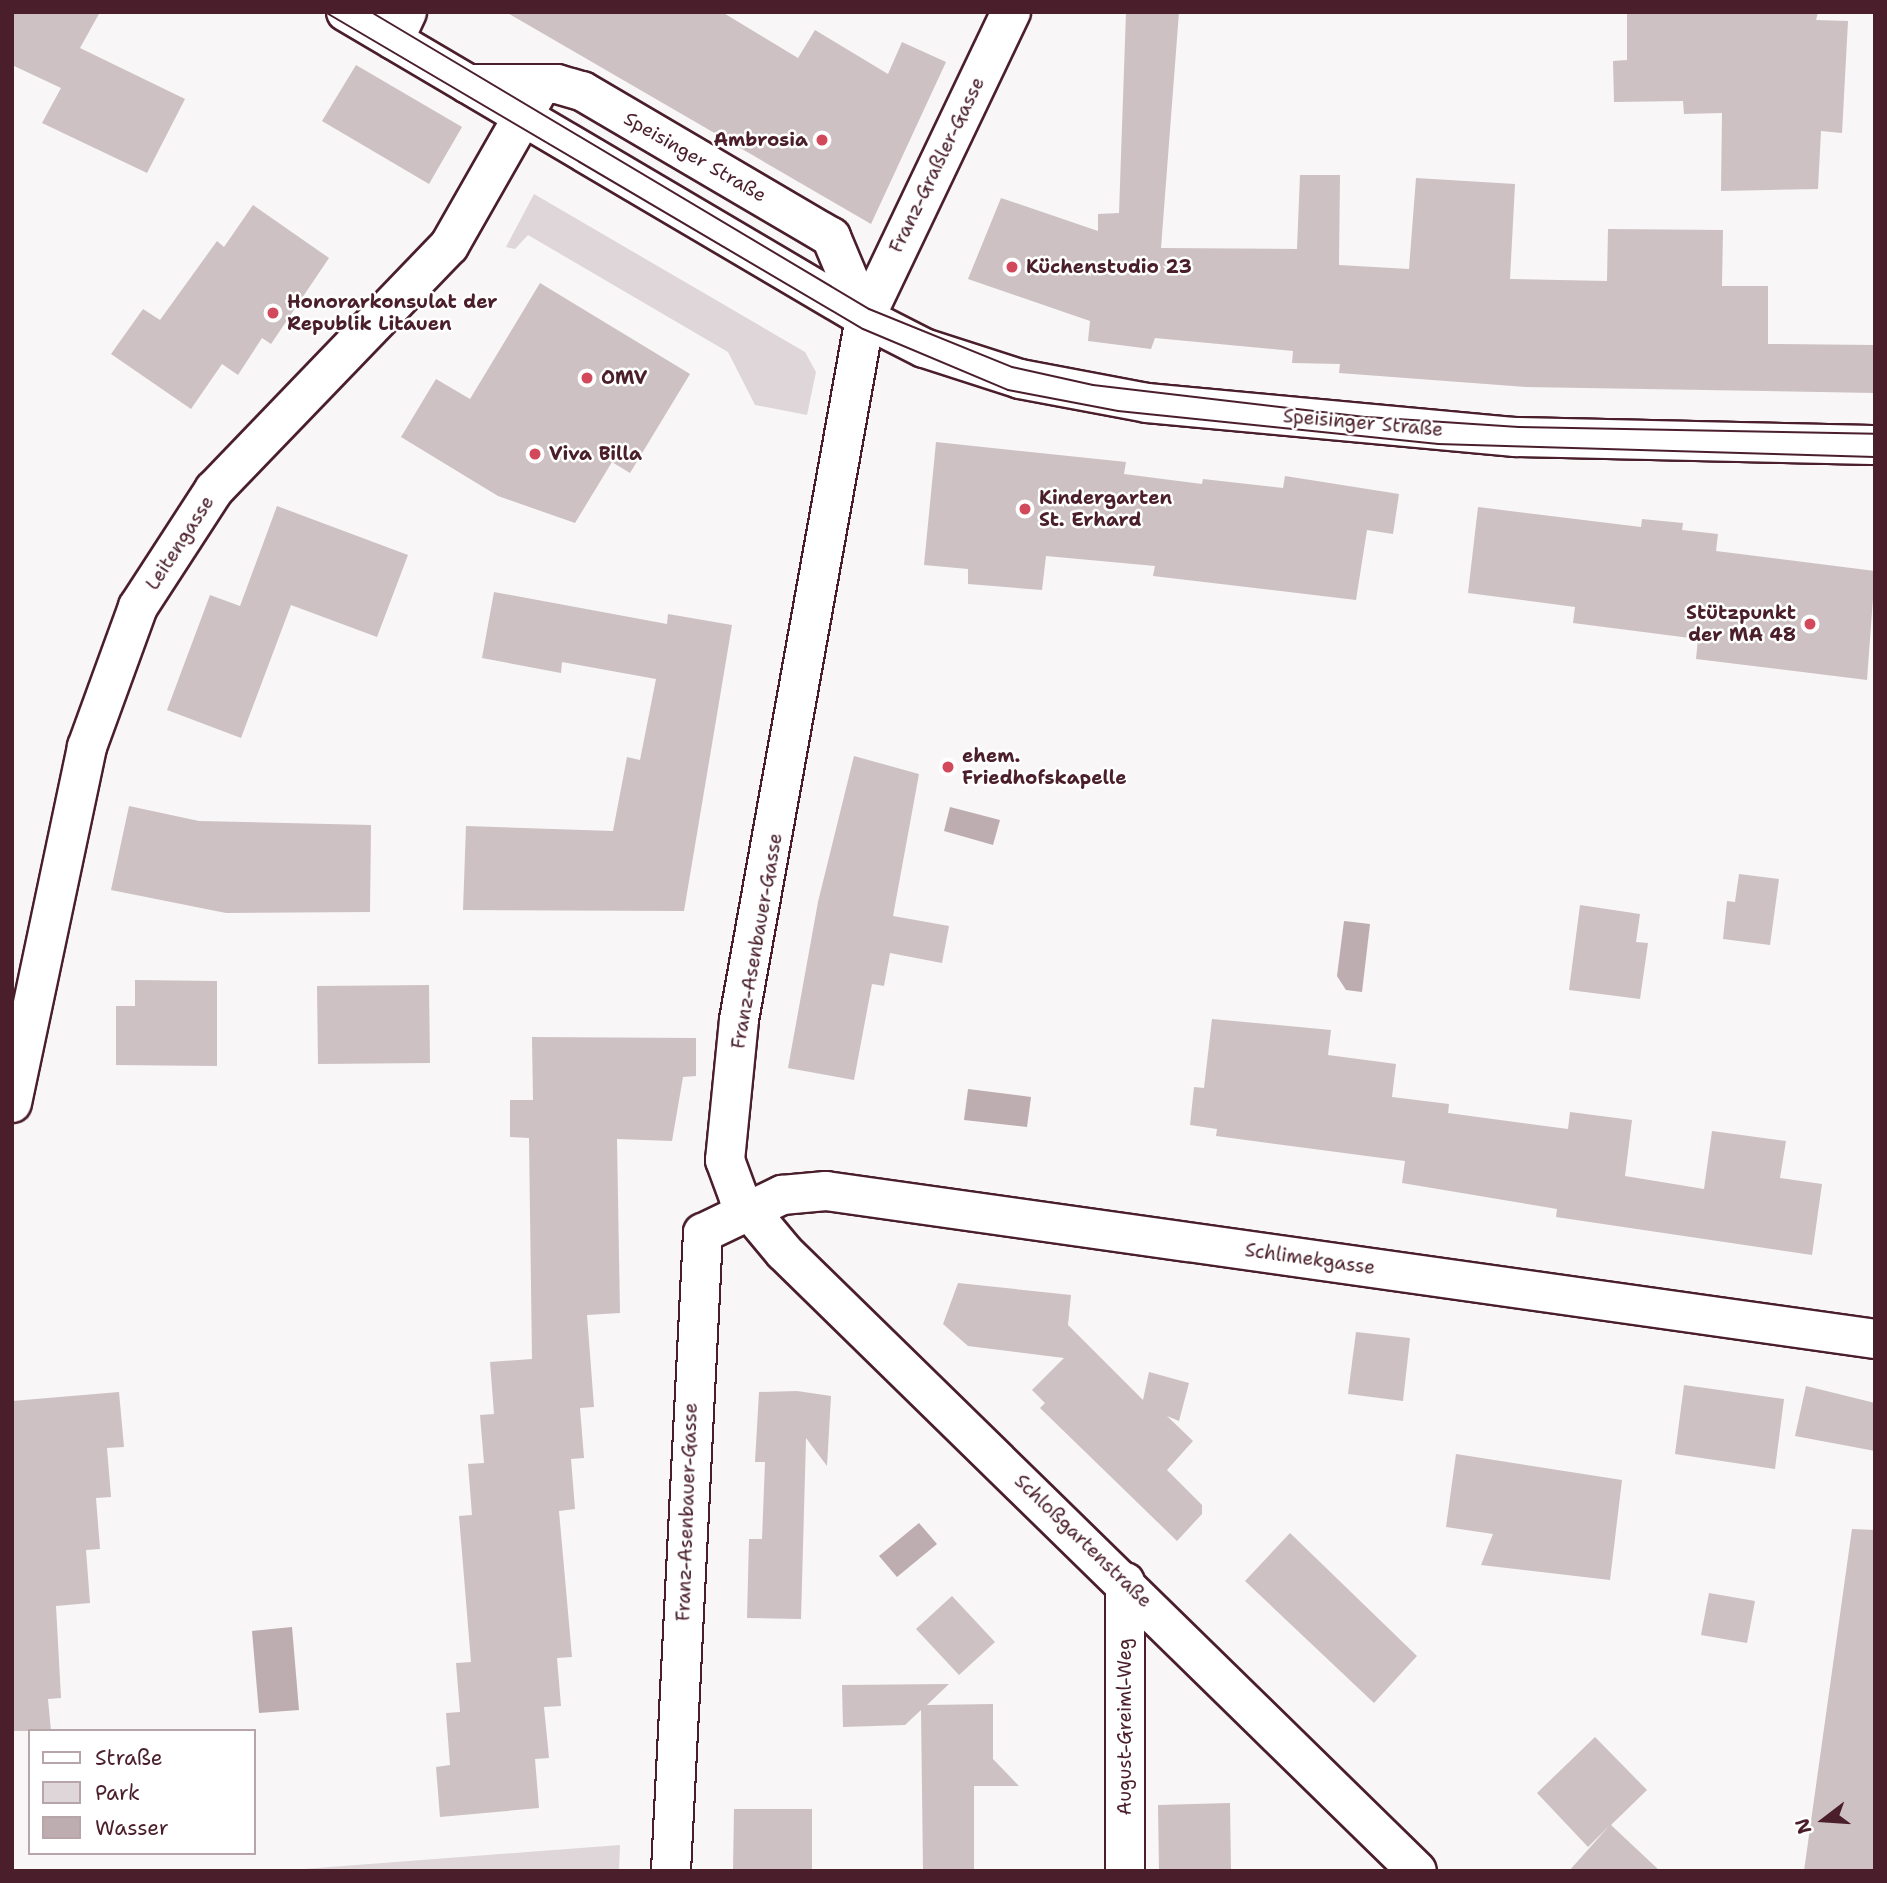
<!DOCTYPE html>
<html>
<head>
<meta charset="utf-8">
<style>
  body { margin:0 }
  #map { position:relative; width:1887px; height:1883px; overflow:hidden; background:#f8f6f7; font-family:"Shantell Sans",sans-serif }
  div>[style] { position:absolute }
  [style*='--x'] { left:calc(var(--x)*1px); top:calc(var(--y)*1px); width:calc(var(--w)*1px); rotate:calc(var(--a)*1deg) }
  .green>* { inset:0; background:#ded6d9 }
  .water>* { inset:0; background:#bdadb0 }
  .building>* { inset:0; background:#cdc1c4 }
  .roads { filter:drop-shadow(2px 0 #4a1f2b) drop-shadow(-2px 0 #4a1f2b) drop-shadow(0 2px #4a1f2b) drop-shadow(0 -2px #4a1f2b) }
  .minor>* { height:38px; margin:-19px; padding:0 19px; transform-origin:19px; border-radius:19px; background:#fff }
  .major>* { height:38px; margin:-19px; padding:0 19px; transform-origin:19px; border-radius:19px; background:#fff }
  .tram>* { height:2px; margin:-1px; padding:0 1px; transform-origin:1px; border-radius:1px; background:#4a1f2b }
  .dots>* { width:19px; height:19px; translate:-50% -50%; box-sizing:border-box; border:4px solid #fff; border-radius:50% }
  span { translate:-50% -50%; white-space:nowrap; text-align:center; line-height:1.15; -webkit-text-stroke:5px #fff; paint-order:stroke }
  .poi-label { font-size:19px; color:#4a1f2b; font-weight:700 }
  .right { translate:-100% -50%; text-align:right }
  .left { translate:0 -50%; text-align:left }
  .street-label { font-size:19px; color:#4a1f2b }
  .frame { position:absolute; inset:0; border:14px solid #4a1f2b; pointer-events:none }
  .legend { position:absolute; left:28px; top:1729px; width:228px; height:126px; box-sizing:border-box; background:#fff; border:2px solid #b7a5aa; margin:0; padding:9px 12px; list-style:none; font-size:21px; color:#4a1f2b }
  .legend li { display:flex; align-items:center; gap:14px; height:35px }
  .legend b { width:35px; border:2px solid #b7a5aa }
  .north { position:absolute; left:1789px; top:1785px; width:70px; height:70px; -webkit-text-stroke:5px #fff; paint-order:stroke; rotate:253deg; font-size:19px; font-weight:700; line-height:28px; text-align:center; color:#4a1f2b }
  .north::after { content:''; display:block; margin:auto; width:24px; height:32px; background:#4a1f2b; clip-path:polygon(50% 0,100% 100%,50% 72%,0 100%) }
</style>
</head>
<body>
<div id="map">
  <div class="green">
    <i style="clip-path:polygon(534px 194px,805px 352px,816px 372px,807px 415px,755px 405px,728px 352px,528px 235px,515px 249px,506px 247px)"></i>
    <i style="clip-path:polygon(620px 1845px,619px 1871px,278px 1871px)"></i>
  </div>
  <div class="water">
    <i style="clip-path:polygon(950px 807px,1000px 820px,993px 845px,944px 831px)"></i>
    <i style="clip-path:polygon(1344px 921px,1370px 924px,1362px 992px,1346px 990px,1337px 976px)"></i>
    <i style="clip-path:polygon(968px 1089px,1031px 1097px,1027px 1127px,964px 1120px)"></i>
    <i style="clip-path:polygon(919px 1523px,937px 1544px,897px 1577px,879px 1556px)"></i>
    <i style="clip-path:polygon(292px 1627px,299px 1710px,259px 1713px,252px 1631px)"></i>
  </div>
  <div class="building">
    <i style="clip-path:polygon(12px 12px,100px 12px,80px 48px,185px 99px,147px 173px,42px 123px,61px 88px,12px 65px)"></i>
    <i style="clip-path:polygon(506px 12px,722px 12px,798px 58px,815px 30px,888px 74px,902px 42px,946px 62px,871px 224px)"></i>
    <i style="clip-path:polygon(1126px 12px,1179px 12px,1161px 248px,1297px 249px,1300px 175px,1340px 175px,1339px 265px,1409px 269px,1416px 178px,1515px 184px,1510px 279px,1607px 281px,1608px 229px,1723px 230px,1722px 286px,1768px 286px,1768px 344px,1875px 345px,1875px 393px,1526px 387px,1339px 373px,1340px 364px,1292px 363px,1293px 351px,1155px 338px,1151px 349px,1088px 341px,1090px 321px,968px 279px,1001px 198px,1098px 231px,1098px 214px,1119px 213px)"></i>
    <i style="clip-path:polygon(1627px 12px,1818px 12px,1816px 20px,1848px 21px,1842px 133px,1821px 131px,1818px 189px,1721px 191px,1722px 113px,1684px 114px,1683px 101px,1614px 102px,1613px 61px,1627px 60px)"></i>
    <i style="clip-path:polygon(356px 65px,462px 127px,429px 184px,322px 121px)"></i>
    <i style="clip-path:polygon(253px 205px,329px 258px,271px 344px,262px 338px,238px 375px,222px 364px,191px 409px,111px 354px,143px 309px,160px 320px,217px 241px,224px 247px)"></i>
    <i style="clip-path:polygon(540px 283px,690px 374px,630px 473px,612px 462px,575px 523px,498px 496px,401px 437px,436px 379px,470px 399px)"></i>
    <i style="clip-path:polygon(936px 442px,1126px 462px,1124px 474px,1202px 484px,1203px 479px,1283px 488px,1285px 476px,1399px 494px,1393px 534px,1367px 530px,1356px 600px,1153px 576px,1155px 566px,1046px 556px,1042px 590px,968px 584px,968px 569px,924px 565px)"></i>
    <i style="clip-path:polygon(277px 506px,408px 555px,377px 637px,291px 605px,241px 738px,167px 710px,210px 595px,240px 606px)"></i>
    <i style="clip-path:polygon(1478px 507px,1641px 527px,1642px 519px,1683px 523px,1682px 530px,1718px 534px,1716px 551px,1875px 571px,1867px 680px,1696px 659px,1698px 639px,1573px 623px,1575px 607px,1468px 593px)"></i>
    <i style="clip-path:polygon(494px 592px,667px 624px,668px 614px,732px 625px,684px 911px,463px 910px,466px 826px,613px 831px,627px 757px,640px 760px,656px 679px,562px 662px,561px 673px,482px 658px)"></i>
    <i style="clip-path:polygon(854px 756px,919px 774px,893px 916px,949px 926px,942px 963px,890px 953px,884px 986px,872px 984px,854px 1080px,788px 1068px,818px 902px)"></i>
    <i style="clip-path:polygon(129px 806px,199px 821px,371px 825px,370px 912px,226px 913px,111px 890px)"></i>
    <i style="clip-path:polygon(1739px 874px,1779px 879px,1770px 945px,1723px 939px,1727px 901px,1735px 902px)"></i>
    <i style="clip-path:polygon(1580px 905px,1640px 914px,1636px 942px,1648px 943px,1640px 999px,1569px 990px)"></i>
    <i style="clip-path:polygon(135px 980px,217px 981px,217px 1066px,116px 1065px,116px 1006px,135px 1006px)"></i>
    <i style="clip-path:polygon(429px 985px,430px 1063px,318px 1064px,317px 986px)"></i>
    <i style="clip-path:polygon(1212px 1019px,1331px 1030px,1328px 1055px,1396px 1064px,1392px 1097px,1449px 1104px,1448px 1113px,1568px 1129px,1570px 1112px,1632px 1120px,1625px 1176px,1704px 1189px,1712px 1131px,1786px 1141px,1780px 1178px,1822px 1184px,1812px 1255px,1556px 1217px,1557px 1209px,1402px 1183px,1405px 1161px,1216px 1136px,1217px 1129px,1190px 1125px,1194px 1087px,1204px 1088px)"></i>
    <i style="clip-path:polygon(532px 1037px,696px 1038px,696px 1076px,683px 1077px,672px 1141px,617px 1139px,620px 1313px,587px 1315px,594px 1407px,580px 1408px,584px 1458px,571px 1459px,575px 1509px,559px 1511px,572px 1657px,557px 1658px,561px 1706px,544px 1707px,549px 1758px,535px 1759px,539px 1808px,440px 1817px,436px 1767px,450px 1765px,446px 1713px,460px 1712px,456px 1663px,471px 1662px,459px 1516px,472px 1515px,468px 1464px,484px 1463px,480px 1415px,494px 1414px,490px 1362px,532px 1359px,529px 1138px,510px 1137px,510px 1100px,533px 1100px)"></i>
    <i style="clip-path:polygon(958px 1283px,1071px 1295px,1068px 1325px,1143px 1400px,1149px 1372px,1189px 1383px,1179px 1421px,1167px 1416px,1193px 1441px,1167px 1470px,1202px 1505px,1202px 1514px,1177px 1541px,1040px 1408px,1045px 1403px,1032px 1390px,1064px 1358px,968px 1346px,943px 1324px)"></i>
    <i style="clip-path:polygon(1356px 1332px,1410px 1338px,1403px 1401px,1348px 1394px)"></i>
    <i style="clip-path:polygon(1684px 1385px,1784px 1399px,1775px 1469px,1675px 1454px)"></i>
    <i style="clip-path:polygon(1806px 1386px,1875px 1403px,1875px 1451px,1795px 1436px)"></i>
    <i style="clip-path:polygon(797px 1391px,831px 1396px,827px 1466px,806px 1438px,801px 1619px,747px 1618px,749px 1539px,762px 1539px,765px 1462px,755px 1462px,759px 1392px)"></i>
    <i style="clip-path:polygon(119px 1392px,124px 1447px,107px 1448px,111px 1497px,96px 1498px,100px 1549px,86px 1550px,90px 1603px,56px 1606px,61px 1698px,48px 1699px,51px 1731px,12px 1731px,12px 1401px)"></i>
    <i style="clip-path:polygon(1456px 1454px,1622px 1480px,1610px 1580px,1481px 1565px,1493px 1534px,1446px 1527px)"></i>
    <i style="clip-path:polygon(1852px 1529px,1875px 1530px,1875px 1871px,1804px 1871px)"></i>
    <i style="clip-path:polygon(1290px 1533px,1417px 1656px,1374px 1703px,1245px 1581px)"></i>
    <i style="clip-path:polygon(1709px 1593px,1755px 1601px,1747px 1643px,1701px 1635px)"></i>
    <i style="clip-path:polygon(952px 1596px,995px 1642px,959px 1675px,916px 1629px)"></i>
    <i style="clip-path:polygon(949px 1684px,927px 1705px,993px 1704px,993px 1759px,1019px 1786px,974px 1786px,974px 1871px,923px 1871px,921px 1710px,905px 1725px,843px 1727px,842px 1685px)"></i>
    <i style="clip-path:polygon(1595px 1737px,1647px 1790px,1611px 1825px,1660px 1871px,1569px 1871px,1609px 1826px,1588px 1847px,1537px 1793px)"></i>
    <i style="clip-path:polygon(1230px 1803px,1231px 1871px,1159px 1871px,1158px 1805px)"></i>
    <i style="clip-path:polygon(734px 1809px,812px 1809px,812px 1871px,733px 1871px)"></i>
  </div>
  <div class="roads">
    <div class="minor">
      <i style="--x:1011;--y:12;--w:339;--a:115.5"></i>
      <i style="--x:865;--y:318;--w:713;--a:100.18"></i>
      <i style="--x:739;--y:1020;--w:141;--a:95.7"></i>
      <i style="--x:725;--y:1160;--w:40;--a:69.8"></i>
      <i style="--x:739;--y:1198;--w:70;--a:50.2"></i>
      <i style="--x:784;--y:1252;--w:885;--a:44.36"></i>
      <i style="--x:394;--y:40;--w:31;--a:-65"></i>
      <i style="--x:12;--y:1103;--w:364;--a:-78.1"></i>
      <i style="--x:87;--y:747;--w:149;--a:-70"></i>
      <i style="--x:138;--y:607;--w:140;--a:-57"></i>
      <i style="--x:214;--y:490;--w:339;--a:-46.1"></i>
      <i style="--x:449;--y:246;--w:182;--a:-60.3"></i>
      <i style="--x:671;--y:1871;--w:639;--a:-87.13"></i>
      <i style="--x:703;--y:1233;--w:88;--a:-25.7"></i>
      <i style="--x:782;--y:1195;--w:44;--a:-5.2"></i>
      <i style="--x:826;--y:1191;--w:1059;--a:8.03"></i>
      <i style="--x:1125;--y:1871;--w:289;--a:-90"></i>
    </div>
    <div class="major">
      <i style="--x:346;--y:12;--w:602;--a:30.52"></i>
      <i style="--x:865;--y:318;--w:66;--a:27"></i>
      <i style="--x:924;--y:348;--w:101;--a:17.9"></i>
      <i style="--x:1020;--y:379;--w:129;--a:10.7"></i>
      <i style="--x:1147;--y:403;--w:370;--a:5.3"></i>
      <i style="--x:1515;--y:437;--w:360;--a:1.3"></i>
      <i style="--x:468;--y:84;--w:89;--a:0"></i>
      <i style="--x:557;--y:84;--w:26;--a:16"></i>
      <i style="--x:582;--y:91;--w:289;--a:30.4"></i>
      <i style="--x:831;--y:237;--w:88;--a:67.2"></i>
    </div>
  </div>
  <div class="tram">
    <i style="--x:325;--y:12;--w:624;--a:30.51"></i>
    <i style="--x:863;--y:329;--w:157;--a:22.8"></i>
    <i style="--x:1008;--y:390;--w:112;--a:10.8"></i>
    <i style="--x:1118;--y:411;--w:322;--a:5.9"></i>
    <i style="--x:1438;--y:444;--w:437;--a:1.7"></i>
    <i style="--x:371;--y:12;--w:580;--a:30.81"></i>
    <i style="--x:869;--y:309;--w:154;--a:22.1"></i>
    <i style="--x:1012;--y:367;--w:83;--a:12.5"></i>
    <i style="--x:1093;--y:385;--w:276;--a:6.7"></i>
    <i style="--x:1367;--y:417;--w:152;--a:3.8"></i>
    <i style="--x:1519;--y:427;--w:356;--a:1.1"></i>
  </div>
  <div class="dots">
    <i style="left:822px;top:140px;background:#d1495b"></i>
    <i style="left:1012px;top:267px;background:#d1495b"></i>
    <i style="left:273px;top:313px;background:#d1495b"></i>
    <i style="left:587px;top:378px;background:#d1495b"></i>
    <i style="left:535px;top:454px;background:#d1495b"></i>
    <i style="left:1025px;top:509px;background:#d1495b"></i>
    <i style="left:1810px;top:624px;background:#d1495b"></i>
    <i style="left:948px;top:767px;background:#d1495b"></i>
  </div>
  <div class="poi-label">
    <span class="right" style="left:808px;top:140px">Ambrosia</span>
    <span class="left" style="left:1026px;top:267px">Küchenstudio 23</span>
    <span class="left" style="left:287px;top:313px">Honorarkonsulat der<br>Republik Litauen</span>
    <span class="left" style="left:601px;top:378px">OMV</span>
    <span class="left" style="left:549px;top:454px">Viva Billa</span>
    <span class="left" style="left:1039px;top:509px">Kindergarten<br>St. Erhard</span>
    <span class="right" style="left:1796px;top:624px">Stützpunkt<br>der MA 48</span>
    <span class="left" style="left:962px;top:767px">ehem.<br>Friedhofskapelle</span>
  </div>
  <div class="street-label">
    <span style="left:695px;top:157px;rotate:30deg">Speisinger Straße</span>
    <span style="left:937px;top:165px;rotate:-64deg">Franz-Graßler-Gasse</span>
    <span style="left:1363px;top:423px;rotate:5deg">Speisinger Straße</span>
    <span style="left:180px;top:543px;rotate:-57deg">Leitengasse</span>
    <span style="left:757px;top:941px;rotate:-80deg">Franz-Asenbauer-Gasse</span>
    <span style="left:1310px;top:1259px;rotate:8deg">Schlimekgasse</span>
    <span style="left:687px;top:1512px;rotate:-88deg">Franz-Asenbauer-Gasse</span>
    <span style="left:1083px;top:1541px;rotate:44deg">Schloßgartenstraße</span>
    <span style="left:1125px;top:1727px;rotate:-90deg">August-Greiml-Weg</span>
  </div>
  <div class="frame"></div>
  <ul class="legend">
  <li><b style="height:9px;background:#fff"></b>Straße</li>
  <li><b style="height:19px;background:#ded6d9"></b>Park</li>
  <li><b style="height:19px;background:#bdadb0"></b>Wasser</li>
  </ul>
  <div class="north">N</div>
</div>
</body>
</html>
